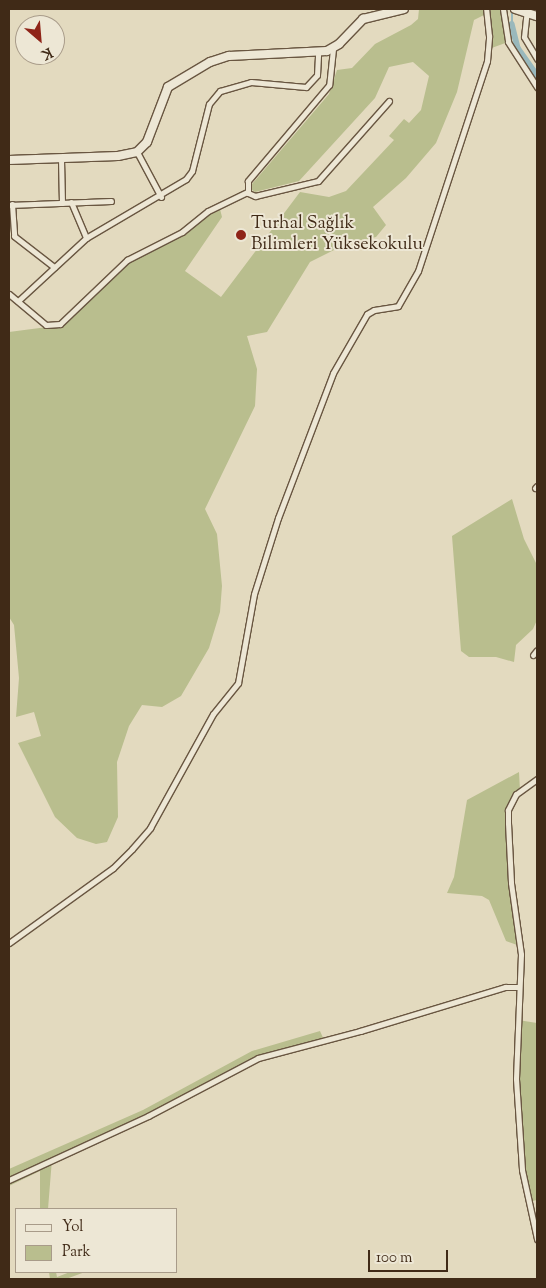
<!DOCTYPE html>
<html>
<head>
<meta charset="utf-8">
<style>
  body { margin:0 }
  #map { position:relative; width:546px; height:1288px; overflow:hidden; background:#e3dabf; font-family:"Sorts Mill Goudy",serif }
  div>[style] { position:absolute }
  [style*='--x'] { left:calc(var(--x)*1px); top:calc(var(--y)*1px); width:calc(var(--w)*1px); rotate:calc(var(--a)*1deg) }
  .green>* { inset:0; background:#b9be8e }
  .stream>* { height:2px; margin:-1px; padding:0 1px; transform-origin:1px; border-radius:1px; background:#99b8bc }
  .canal>* { height:5.5px; margin:-2.75px; padding:0 2.75px; transform-origin:2.75px; border-radius:2.75px; background:#99b8bc }
  .roads { filter:drop-shadow(1px 0 #695641) drop-shadow(-1px 0 #695641) drop-shadow(0 1px #695641) drop-shadow(0 -1px #695641) }
  .street>* { height:5px; margin:-2.5px; padding:0 2.5px; transform-origin:2.5px; border-radius:2.5px; background:#ede7d5 }
  .secondary>* { height:8px; margin:-4px; padding:0 4px; transform-origin:4px; border-radius:4px; background:#ede7d5 }
  .dots>* { width:14px; height:14px; translate:-50% -50%; box-sizing:border-box; border:2px solid #ede7d5; border-radius:50% }
  span { translate:-50% -50%; white-space:nowrap; text-align:center; line-height:1.15; -webkit-text-stroke:4px #ede7d5; paint-order:stroke }
  .poi-label { font-size:18px; color:#402a17 }
  .left { translate:0 -50%; text-align:left }
  .frame { position:absolute; inset:0; border:10px solid #402a17; pointer-events:none }
  .legend { position:absolute; left:15px; top:1208px; width:162px; height:65px; box-sizing:border-box; background:#ede7d5; border:1px solid #a89b89; margin:0; padding:6px 9px; list-style:none; font-size:15px; color:#402a17 }
  .legend li { display:flex; align-items:center; gap:10px; height:25px }
  .legend b { width:25px; border:1px solid #a89b89 }
  .north { position:absolute; left:15px; top:15px; width:50px; height:50px; box-sizing:border-box; background:#ede7d5; border:1px solid #a89b89; border-radius:50%; rotate:153deg; font-size:14px; font-weight:700; line-height:20px; text-align:center; color:#402a17 }
  .north::after { content:''; display:block; margin:auto; width:18px; height:22px; background:#8f2418; clip-path:polygon(50% 0,100% 100%,50% 72%,0 100%) }
  .scale { position:absolute; left:368px; top:1250px; width:80px; height:22px; box-sizing:border-box; border:2px solid #402a17; border-top:0; padding-left:6px; font-size:15px; line-height:18px; white-space:nowrap; color:#402a17; -webkit-text-stroke:4px #ede7d5; paint-order:stroke }
</style>
</head>
<body>
<div id="map">
  <div class="green">
    <i style="clip-path:polygon(419px 9px,503px 9px,508px 42px,489px 49px,486px 14px,474px 20px,457px 92px,436px 143px,406px 178px,373px 207px,386px 225px,376px 237px,344px 245px,310px 262px,267px 332px,247px 336px,257px 369px,255px 406px,205px 509px,217px 534px,222px 586px,220px 612px,209px 648px,181px 696px,162px 707px,142px 705px,129px 726px,117px 762px,118px 817px,107px 842px,96px 844px,77px 838px,55px 817px,18px 743px,41px 736px,34px 712px,16px 717px,19px 678px,14px 625px,9px 617px,9px 332px,55px 326px,123px 263px,176px 235px,219px 205px,222px 217px,185px 271px,221px 297px,300px 192px,329px 197px,346px 191px,394px 140px,389px 136px,404px 119px,409px 123px,421px 110px,429px 76px,413px 62px,389px 67px,375px 98px,299px 181px,255px 192px,251px 189px,252px 184px,329px 94px,337px 70px,352px 68px,375px 44px,411px 25px,418px 19px)"></i>
    <i style="clip-path:polygon(512px 499px,524px 539px,537px 565px,537px 620px,533px 629px,516px 645px,514px 662px,496px 657px,469px 657px,461px 651px,452px 536px)"></i>
    <i style="clip-path:polygon(519px 772px,520px 791px,511px 802px,508px 850px,520px 946px,506px 941px,489px 900px,482px 896px,447px 893px,454px 877px,467px 800px)"></i>
    <i style="clip-path:polygon(518px 1020px,537px 1023px,537px 1200px,528px 1202px,516px 1079px)"></i>
    <i style="clip-path:polygon(320px 1031px,324px 1040px,271px 1054px,52px 1159px,48px 1209px,40px 1209px,40px 1171px,9px 1186px,9px 1169px,143px 1110px,252px 1051px)"></i>
    <i style="clip-path:polygon(49px 1272px,56px 1272px,57px 1277px,70px 1272px,85px 1272px,66px 1279px,50px 1279px)"></i>
  </div>
  <div class="stream">
    <i style="--x:512;--y:24;--w:15;--a:-90"></i>
  </div>
  <div class="canal">
    <i style="--x:512;--y:24;--w:25;--a:76"></i>
    <i style="--x:518;--y:48;--w:33;--a:55"></i>
  </div>
  <div class="roads">
    <div class="street">
      <i style="--x:503;--y:9;--w:33;--a:81"></i>
      <i style="--x:508;--y:42;--w:54;--a:57.2"></i>
      <i style="--x:527;--y:9;--w:28;--a:96"></i>
      <i style="--x:524;--y:37;--w:26;--a:59"></i>
      <i style="--x:333;--y:49;--w:36;--a:96"></i>
      <i style="--x:329;--y:85;--w:126;--a:130.2"></i>
      <i style="--x:248;--y:181;--w:12;--a:90"></i>
      <i style="--x:248;--y:193;--w:8;--a:23"></i>
      <i style="--x:255;--y:196;--w:65;--a:-13.4"></i>
      <i style="--x:318;--y:181;--w:107;--a:-48.4"></i>
      <i style="--x:137;--y:152;--w:51;--a:61.9"></i>
      <i style="--x:61;--y:159;--w:44;--a:88.7"></i>
      <i style="--x:71;--y:202;--w:39;--a:67"></i>
      <i style="--x:12;--y:204;--w:32;--a:86"></i>
      <i style="--x:14;--y:236;--w:51;--a:37.8"></i>
      <i style="--x:9;--y:205;--w:102;--a:-2.2"></i>
      <i style="--x:9;--y:294;--w:48;--a:40"></i>
      <i style="--x:46;--y:325;--w:14;--a:-4"></i>
      <i style="--x:60;--y:324;--w:93;--a:-43.7"></i>
      <i style="--x:127;--y:260;--w:62;--a:-27"></i>
      <i style="--x:182;--y:232;--w:33;--a:-39"></i>
      <i style="--x:208;--y:211;--w:43;--a:-26"></i>
      <i style="--x:18;--y:301;--w:93;--a:-42.8"></i>
      <i style="--x:86;--y:238;--w:116;--a:-30.5"></i>
      <i style="--x:186;--y:179;--w:10;--a:-53"></i>
      <i style="--x:192;--y:171;--w:69;--a:-75.8"></i>
      <i style="--x:209;--y:104;--w:17;--a:-50"></i>
      <i style="--x:220;--y:91;--w:32;--a:-16"></i>
      <i style="--x:251;--y:82;--w:55;--a:5.2"></i>
      <i style="--x:306;--y:87;--w:16;--a:-47"></i>
      <i style="--x:317;--y:75;--w:22;--a:-87"></i>
      <i style="--x:535;--y:488;--w:3;--a:-45"></i>
      <i style="--x:533;--y:655;--w:6;--a:-51"></i>
      <i style="--x:537;--y:779;--w:26;--a:144"></i>
      <i style="--x:516;--y:794;--w:18;--a:117"></i>
      <i style="--x:508;--y:810;--w:13;--a:90"></i>
      <i style="--x:508;--y:823;--w:60;--a:87.1"></i>
      <i style="--x:511;--y:883;--w:72;--a:82"></i>
      <i style="--x:521;--y:954;--w:125;--a:92.3"></i>
      <i style="--x:516;--y:1079;--w:91;--a:86.2"></i>
      <i style="--x:522;--y:1170;--w:71;--a:77.7"></i>
      <i style="--x:9;--y:943;--w:128;--a:-35.8"></i>
      <i style="--x:113;--y:868;--w:27;--a:-45"></i>
      <i style="--x:132;--y:849;--w:28;--a:-49"></i>
      <i style="--x:150;--y:828;--w:130;--a:-61.1"></i>
      <i style="--x:213;--y:714;--w:40;--a:-51"></i>
      <i style="--x:238;--y:683;--w:90;--a:-79.8"></i>
      <i style="--x:254;--y:594;--w:80;--a:-72.5"></i>
      <i style="--x:278;--y:518;--w:155;--a:-69.2"></i>
      <i style="--x:333;--y:373;--w:68;--a:-60"></i>
      <i style="--x:367;--y:314;--w:8;--a:-30"></i>
      <i style="--x:374;--y:310;--w:24;--a:-9"></i>
      <i style="--x:398;--y:306;--w:40;--a:-60.3"></i>
      <i style="--x:418;--y:271;--w:221;--a:-71.8"></i>
      <i style="--x:487;--y:61;--w:25;--a:-85"></i>
      <i style="--x:489;--y:36;--w:27;--a:-96"></i>
      <i style="--x:9;--y:1180;--w:153;--a:-24.7"></i>
      <i style="--x:148;--y:1116;--w:124;--a:-27.8"></i>
      <i style="--x:258;--y:1058;--w:106;--a:-14.8"></i>
      <i style="--x:360;--y:1031;--w:152;--a:-16.9"></i>
      <i style="--x:505;--y:987;--w:14;--a:0"></i>
    </div>
    <div class="secondary">
      <i style="--x:515;--y:9;--w:23;--a:18"></i>
      <i style="--x:9;--y:160;--w:109;--a:-2.1"></i>
      <i style="--x:118;--y:156;--w:19;--a:-12"></i>
      <i style="--x:137;--y:152;--w:14;--a:-45"></i>
      <i style="--x:147;--y:142;--w:59;--a:-69.1"></i>
      <i style="--x:168;--y:87;--w:49;--a:-30.8"></i>
      <i style="--x:210;--y:62;--w:20;--a:-18"></i>
      <i style="--x:229;--y:56;--w:98;--a:-2.9"></i>
      <i style="--x:327;--y:51;--w:14;--a:-30"></i>
      <i style="--x:339;--y:44;--w:35;--a:-46"></i>
      <i style="--x:363;--y:19;--w:42;--a:-13.7"></i>
    </div>
  </div>
  <div class="dots">
    <i style="left:241px;top:235px;background:#8f2418"></i>
  </div>
  <div class="poi-label">
    <span class="left" style="left:251px;top:235px">Turhal Sağlık<br>Bilimleri Yüksekokulu</span>
  </div>
  <div class="frame"></div>
  <ul class="legend">
  <li><b style="height:6px;background:#ede7d5"></b>Yol</li>
  <li><b style="height:14px;background:#b9be8e"></b>Park</li>
  </ul>
  <div class="north">K</div>
  <div class="scale">100 m</div>
</div>
</body>
</html>
